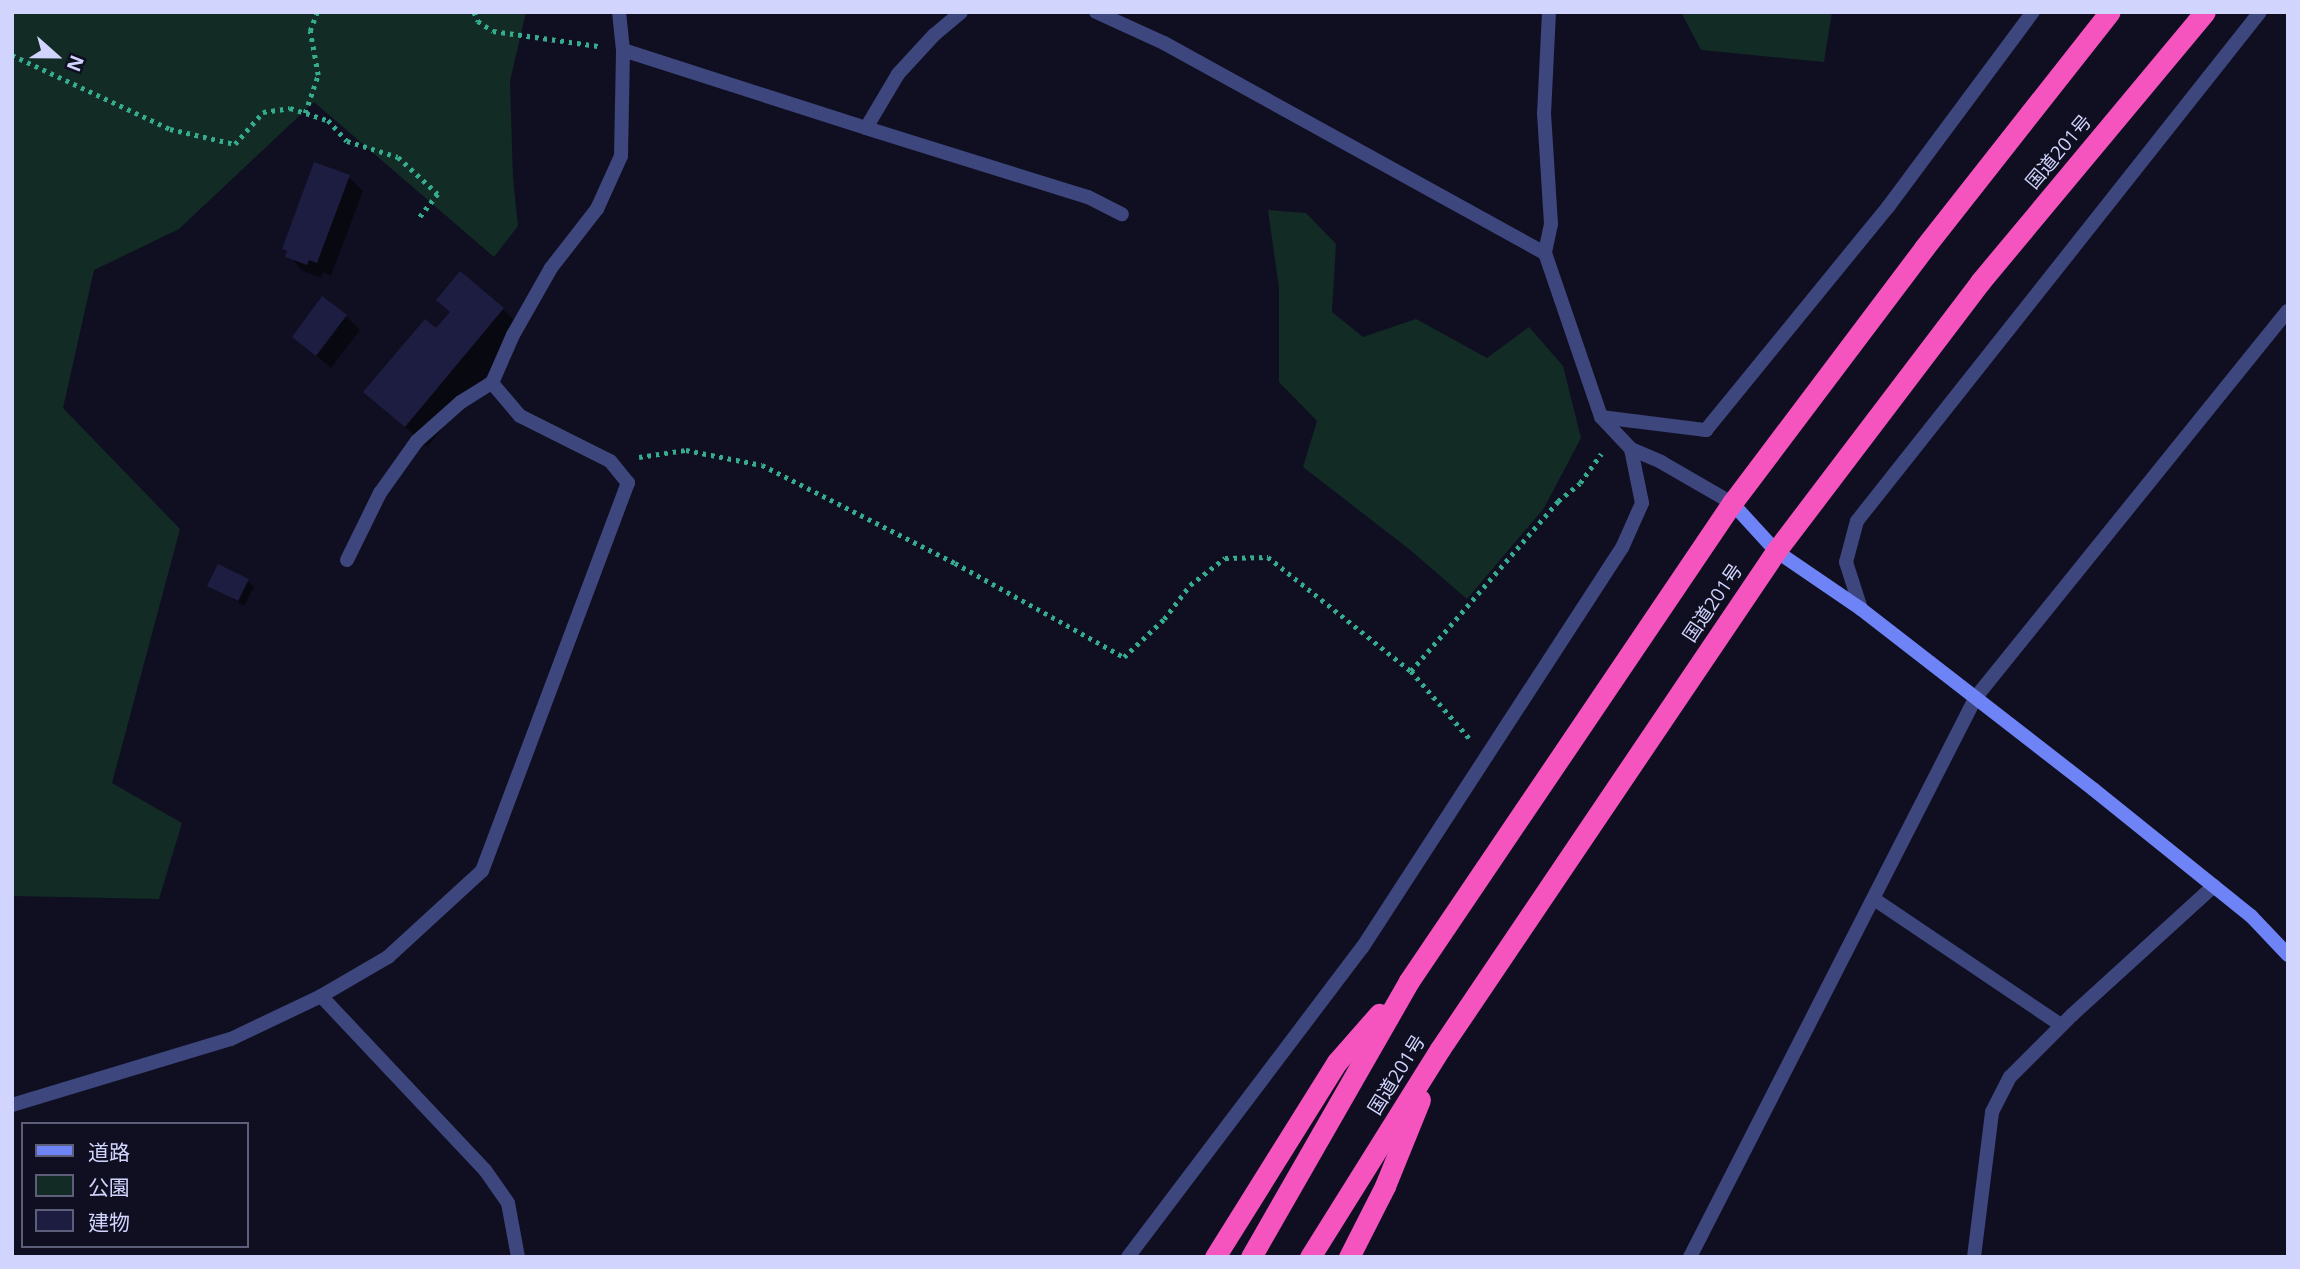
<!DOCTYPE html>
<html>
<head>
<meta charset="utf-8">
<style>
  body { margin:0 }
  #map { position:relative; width:2300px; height:1269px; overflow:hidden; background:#0f0f21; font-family:"Open Sans","Noto Sans JP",sans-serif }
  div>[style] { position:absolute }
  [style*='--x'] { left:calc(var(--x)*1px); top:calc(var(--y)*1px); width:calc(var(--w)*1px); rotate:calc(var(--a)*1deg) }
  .green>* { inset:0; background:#122b25 }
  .shadow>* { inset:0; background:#0007 }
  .building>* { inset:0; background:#1d1c41 }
  .path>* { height:4.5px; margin-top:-2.25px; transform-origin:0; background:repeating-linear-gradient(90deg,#36ac8f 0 3.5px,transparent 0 8.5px) }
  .street>* { height:14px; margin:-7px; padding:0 7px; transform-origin:7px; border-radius:7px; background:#3d467d }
  .secondary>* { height:14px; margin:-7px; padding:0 7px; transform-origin:7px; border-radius:7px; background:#6e84f6 }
  .highway>* { height:21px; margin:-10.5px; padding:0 10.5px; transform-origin:10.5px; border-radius:10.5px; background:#f554bf }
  span { translate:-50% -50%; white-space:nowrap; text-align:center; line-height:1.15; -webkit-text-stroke:5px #0f0f21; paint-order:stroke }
  .street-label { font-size:19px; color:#d1d4fc }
  .frame { position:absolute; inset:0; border:14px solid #d1d4fc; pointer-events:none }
  .legend { position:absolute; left:21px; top:1122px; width:228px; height:126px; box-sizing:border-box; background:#0f0f21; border:2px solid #5d5e79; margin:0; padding:9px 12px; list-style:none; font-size:21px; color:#d1d4fc }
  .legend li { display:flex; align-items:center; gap:14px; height:35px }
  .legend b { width:35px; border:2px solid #5d5e79 }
  .north { position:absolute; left:21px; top:21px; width:70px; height:70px; -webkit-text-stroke:5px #0f0f21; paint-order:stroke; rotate:111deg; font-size:19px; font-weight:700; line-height:28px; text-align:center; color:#d1d4fc }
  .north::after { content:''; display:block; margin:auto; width:24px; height:32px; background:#d1d4fc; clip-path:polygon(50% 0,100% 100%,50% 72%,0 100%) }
</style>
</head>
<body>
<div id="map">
  <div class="green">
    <i style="clip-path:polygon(12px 12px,526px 12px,510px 81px,513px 178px,518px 226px,494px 257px,314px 102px,179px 229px,94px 270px,63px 408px,180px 529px,112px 783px,182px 823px,159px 899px,12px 896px)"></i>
    <i style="clip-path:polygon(1681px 12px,1832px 12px,1824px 62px,1701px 50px)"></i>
    <i style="clip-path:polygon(1268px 210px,1306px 213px,1336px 244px,1332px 312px,1363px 337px,1416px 319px,1487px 358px,1529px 327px,1563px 366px,1581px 438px,1544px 508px,1467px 599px,1409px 549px,1303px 467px,1317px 421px,1279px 382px,1279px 288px)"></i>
  </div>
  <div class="shadow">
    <i style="clip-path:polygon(349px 177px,363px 191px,331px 276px,323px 272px,321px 278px,301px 270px,284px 249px)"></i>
    <i style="clip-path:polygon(503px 309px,524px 330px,427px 447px,366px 392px,437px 331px)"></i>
    <i style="clip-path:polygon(346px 316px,360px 330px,331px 368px,294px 337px)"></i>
    <i style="clip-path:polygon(247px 580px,254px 587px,244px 606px,209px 585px)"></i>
  </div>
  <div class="building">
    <i style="clip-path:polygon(314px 162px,350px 175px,317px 263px,309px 260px,307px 265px,285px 257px,287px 251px,282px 249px)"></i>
    <i style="clip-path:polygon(460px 271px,504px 308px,405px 427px,363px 392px,425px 319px,436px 328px,450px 312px,436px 300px)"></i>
    <i style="clip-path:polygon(322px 296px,347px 315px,316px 356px,292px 337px)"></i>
    <i style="clip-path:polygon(218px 564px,249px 579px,238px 601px,207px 586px)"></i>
  </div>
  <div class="path">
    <i style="--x:474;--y:12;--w:10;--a:66"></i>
    <i style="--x:478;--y:21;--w:18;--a:34"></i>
    <i style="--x:493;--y:31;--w:106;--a:8.1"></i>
    <i style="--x:12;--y:55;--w:174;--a:25.1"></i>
    <i style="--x:170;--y:129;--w:67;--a:13"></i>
    <i style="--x:235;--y:144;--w:43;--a:-48.8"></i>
    <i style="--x:263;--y:112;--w:27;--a:-8"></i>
    <i style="--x:290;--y:108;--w:40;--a:18"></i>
    <i style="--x:328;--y:120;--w:28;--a:48"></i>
    <i style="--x:347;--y:141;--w:53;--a:17.4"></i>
    <i style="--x:398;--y:157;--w:54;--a:42.8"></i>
    <i style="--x:438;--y:194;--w:33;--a:128"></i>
    <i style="--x:305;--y:113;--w:40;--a:-71.1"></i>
    <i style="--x:318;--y:75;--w:45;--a:-100.3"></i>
    <i style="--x:310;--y:31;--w:20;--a:-70"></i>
    <i style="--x:639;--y:457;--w:48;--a:-8.5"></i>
    <i style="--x:686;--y:450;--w:77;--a:11.2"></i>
    <i style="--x:762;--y:465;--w:216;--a:26.9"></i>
    <i style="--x:955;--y:563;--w:193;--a:29.1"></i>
    <i style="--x:1124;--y:657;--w:55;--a:-43.5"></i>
    <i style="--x:1164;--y:619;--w:43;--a:-52.6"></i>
    <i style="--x:1190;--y:585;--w:44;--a:-37.6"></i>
    <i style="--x:1225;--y:558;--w:43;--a:-1.3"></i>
    <i style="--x:1268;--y:557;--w:183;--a:38.6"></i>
    <i style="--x:1411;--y:671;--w:90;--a:49.1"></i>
    <i style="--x:1411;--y:671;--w:225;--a:-49.1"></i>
    <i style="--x:1558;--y:501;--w:28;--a:-39"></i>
    <i style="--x:1580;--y:483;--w:36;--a:-54"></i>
  </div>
  <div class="street">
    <i style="--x:1096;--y:12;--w:75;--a:24.5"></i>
    <i style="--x:1164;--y:43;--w:435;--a:28.9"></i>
    <i style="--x:1549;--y:12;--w:101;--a:92.8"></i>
    <i style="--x:1544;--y:113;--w:111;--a:86.4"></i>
    <i style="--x:1551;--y:224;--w:30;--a:102"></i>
    <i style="--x:1545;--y:253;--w:173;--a:71.1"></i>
    <i style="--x:1601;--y:417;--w:44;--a:46.8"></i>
    <i style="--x:1631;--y:449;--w:33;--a:23"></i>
    <i style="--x:1661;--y:462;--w:82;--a:30"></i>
    <i style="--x:623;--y:50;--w:255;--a:17.8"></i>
    <i style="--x:866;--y:128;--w:63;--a:-59.3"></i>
    <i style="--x:898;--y:74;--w:53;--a:-47.3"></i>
    <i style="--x:934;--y:35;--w:35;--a:-40"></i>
    <i style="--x:866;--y:128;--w:232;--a:17.3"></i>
    <i style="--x:1088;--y:197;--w:38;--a:27"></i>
    <i style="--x:1601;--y:417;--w:106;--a:7.1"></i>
    <i style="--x:1706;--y:430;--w:288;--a:-50.8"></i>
    <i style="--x:1888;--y:207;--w:243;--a:-53.4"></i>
    <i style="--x:347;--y:560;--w:75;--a:-63.8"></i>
    <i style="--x:380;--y:493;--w:64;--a:-54.6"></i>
    <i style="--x:417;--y:441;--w:59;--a:-41.6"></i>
    <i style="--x:461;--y:402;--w:36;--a:-32"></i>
    <i style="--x:1861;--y:609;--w:49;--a:-107.7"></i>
    <i style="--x:1846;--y:562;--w:42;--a:-75"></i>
    <i style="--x:1857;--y:521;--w:649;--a:-51.63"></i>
    <i style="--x:1874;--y:899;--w:225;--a:34"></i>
    <i style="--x:321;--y:996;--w:239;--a:46.7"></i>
    <i style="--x:485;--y:1170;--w:40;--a:55.1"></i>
    <i style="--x:508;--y:1203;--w:55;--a:79.5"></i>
    <i style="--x:12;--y:1105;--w:229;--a:-16.8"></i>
    <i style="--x:231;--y:1039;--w:100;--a:-25.5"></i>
    <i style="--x:321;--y:996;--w:78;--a:-30.2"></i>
    <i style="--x:388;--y:957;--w:127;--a:-42.5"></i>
    <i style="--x:482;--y:871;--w:415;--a:-69.4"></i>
    <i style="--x:628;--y:483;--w:28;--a:-129"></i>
    <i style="--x:610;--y:461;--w:101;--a:-153.4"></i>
    <i style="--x:520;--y:416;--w:43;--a:-130.3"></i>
    <i style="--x:492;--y:383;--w:52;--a:-66.4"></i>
    <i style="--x:513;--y:335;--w:77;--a:-60.4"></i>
    <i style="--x:551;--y:268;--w:75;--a:-52.1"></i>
    <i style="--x:597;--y:209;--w:58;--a:-65.6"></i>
    <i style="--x:621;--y:156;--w:106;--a:-88.9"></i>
    <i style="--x:623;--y:50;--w:38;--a:-96"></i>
    <i style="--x:1128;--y:1257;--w:388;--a:-52.9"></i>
    <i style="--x:1362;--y:948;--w:477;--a:-57"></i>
    <i style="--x:1622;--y:548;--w:49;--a:-66"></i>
    <i style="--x:1642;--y:503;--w:55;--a:-101.5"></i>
    <i style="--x:1690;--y:1257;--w:629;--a:-62.95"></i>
    <i style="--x:1976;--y:697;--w:496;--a:-51.1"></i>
    <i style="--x:1974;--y:1257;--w:146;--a:-82.9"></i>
    <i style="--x:1992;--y:1112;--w:39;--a:-63"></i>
    <i style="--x:2010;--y:1077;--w:88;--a:-45"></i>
    <i style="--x:2072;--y:1015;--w:192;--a:-42.3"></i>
  </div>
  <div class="secondary">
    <i style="--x:1732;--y:503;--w:65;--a:47.5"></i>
    <i style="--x:1776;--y:551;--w:103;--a:34.3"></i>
    <i style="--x:1861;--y:609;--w:294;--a:37.8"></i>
    <i style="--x:2093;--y:789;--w:203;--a:38.8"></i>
    <i style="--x:2251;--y:916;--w:54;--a:46.5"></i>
  </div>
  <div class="highway">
    <i style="--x:1215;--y:1257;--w:230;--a:-58"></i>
    <i style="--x:1337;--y:1062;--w:64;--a:-48.8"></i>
    <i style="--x:1251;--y:1257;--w:318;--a:-60.2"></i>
    <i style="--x:1409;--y:981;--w:577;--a:-55.95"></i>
    <i style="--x:1732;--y:503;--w:319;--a:-53"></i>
    <i style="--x:1924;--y:248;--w:300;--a:-51.8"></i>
    <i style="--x:1310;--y:1257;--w:245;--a:-58"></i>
    <i style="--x:1440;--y:1049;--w:601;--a:-55.99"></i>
    <i style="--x:1776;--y:551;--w:338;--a:-52.8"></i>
    <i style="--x:1980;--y:282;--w:351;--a:-50.2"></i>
    <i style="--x:1349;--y:1257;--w:80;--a:-63.1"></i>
    <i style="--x:1385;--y:1186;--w:93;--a:-67.9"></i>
  </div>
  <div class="street-label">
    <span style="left:2059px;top:152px;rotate:-50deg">国道201号</span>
    <span style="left:1713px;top:603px;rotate:-56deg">国道201号</span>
    <span style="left:1397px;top:1075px;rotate:-58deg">国道201号</span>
  </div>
  <div class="frame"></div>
  <ul class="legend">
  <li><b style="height:9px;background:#6e84f6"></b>道路</li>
  <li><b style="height:19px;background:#122b25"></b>公園</li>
  <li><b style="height:19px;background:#1d1c41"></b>建物</li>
  </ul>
  <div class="north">N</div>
</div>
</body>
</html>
